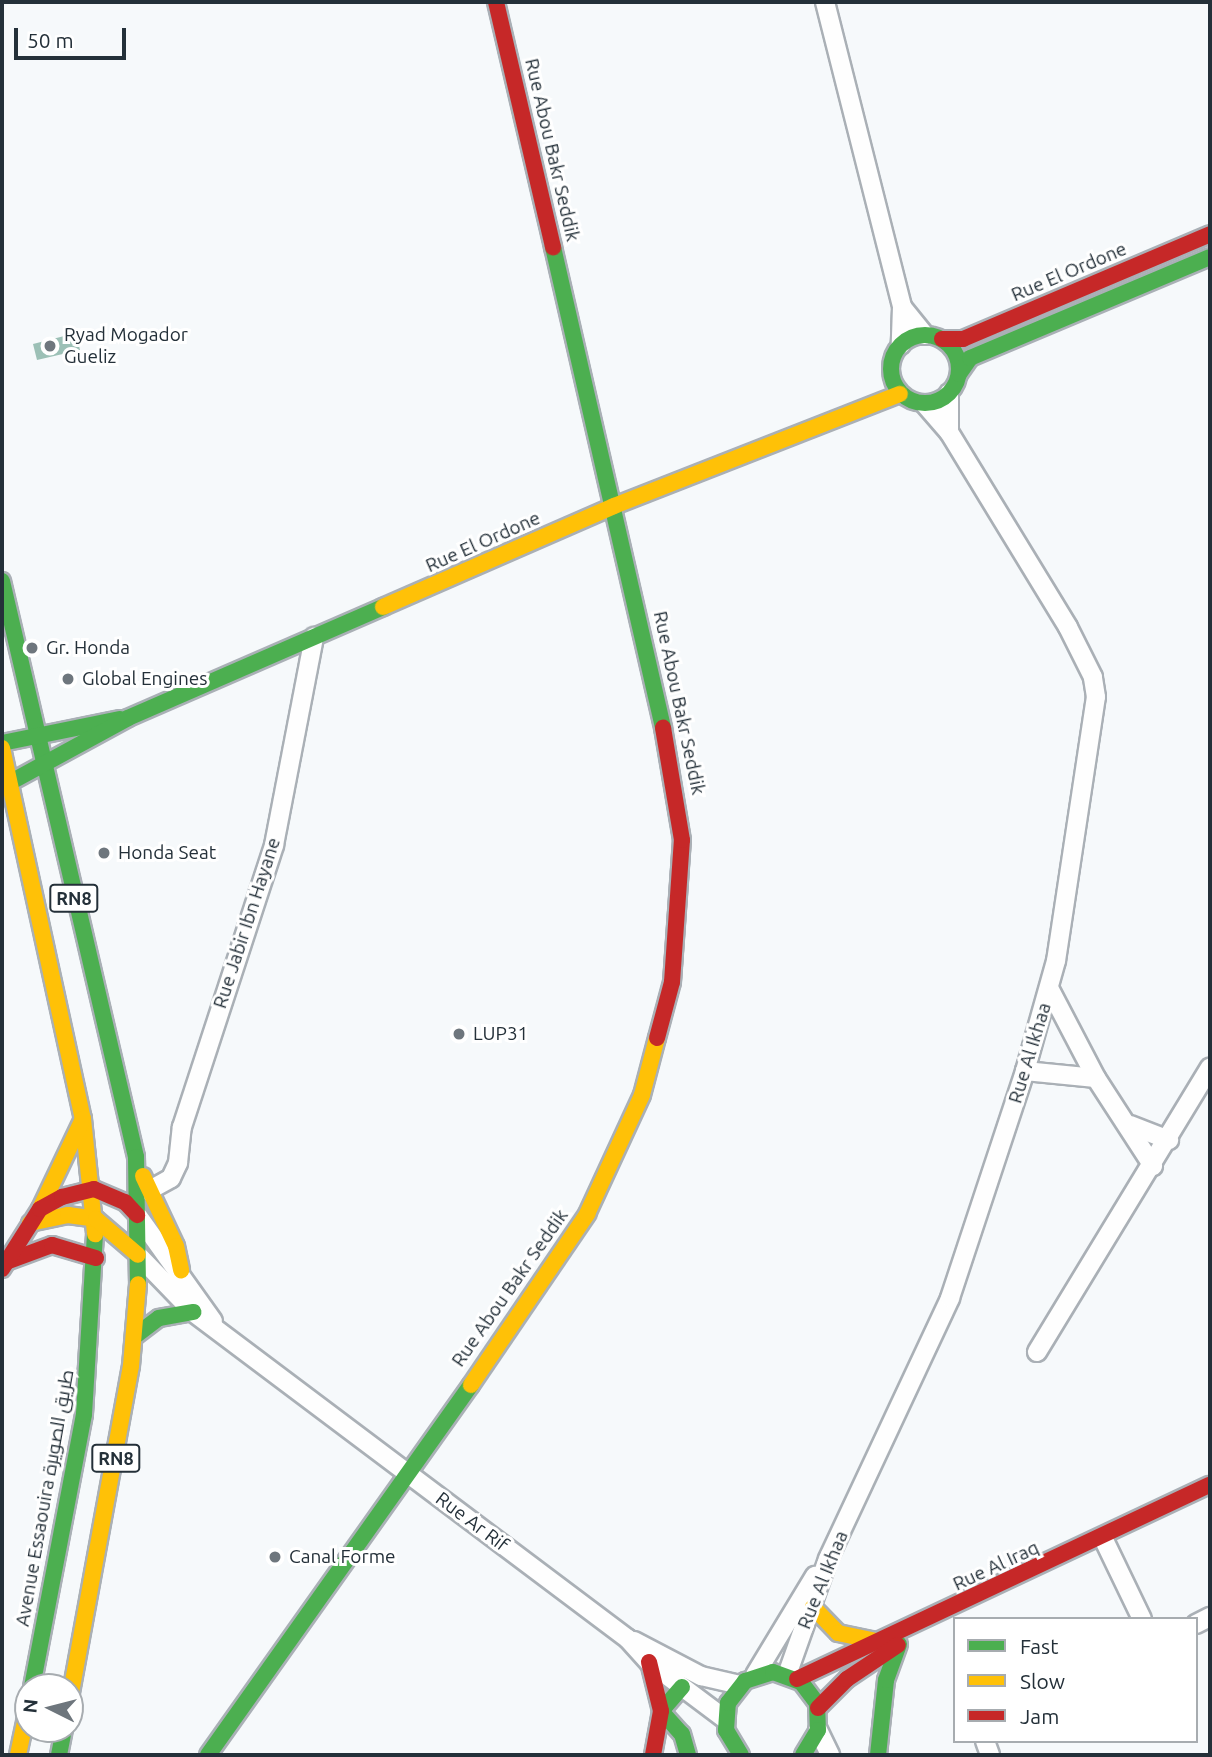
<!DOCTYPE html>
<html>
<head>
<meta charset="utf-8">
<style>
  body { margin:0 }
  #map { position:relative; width:1212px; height:1757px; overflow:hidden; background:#f6f9fb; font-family:Ubuntu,Cairo,sans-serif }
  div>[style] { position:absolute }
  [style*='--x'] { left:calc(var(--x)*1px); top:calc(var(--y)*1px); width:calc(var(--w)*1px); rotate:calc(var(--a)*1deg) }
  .water>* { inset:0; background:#9cc0b6 }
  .roads { filter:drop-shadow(2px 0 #aab0b6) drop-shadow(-2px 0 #aab0b6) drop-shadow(0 2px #aab0b6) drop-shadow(0 -2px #aab0b6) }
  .street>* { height:18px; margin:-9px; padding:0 9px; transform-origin:9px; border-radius:9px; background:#fefefe }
  .fast>* { height:16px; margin:-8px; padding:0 8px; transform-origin:8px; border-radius:8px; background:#4caf50 }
  .fast>.ring { margin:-8px; padding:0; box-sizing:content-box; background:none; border:16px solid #4caf50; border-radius:50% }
  .slow>* { height:16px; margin:-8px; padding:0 8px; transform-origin:8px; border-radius:8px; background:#ffc107 }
  .jam>* { height:16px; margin:-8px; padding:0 8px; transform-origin:8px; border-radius:8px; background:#c62828 }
  .dots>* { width:19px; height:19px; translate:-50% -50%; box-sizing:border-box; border:4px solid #fff; border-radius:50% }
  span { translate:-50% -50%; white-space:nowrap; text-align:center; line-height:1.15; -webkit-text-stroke:6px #fff; paint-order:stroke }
  .shield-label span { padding:2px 5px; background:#fff; border:2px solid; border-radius:5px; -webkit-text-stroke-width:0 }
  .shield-label { font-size:18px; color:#243039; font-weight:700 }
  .street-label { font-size:19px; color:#243039 }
  .poi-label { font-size:19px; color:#243039 }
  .left { translate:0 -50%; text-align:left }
  .frame { position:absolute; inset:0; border:4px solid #243039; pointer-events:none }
  .legend { position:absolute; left:953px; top:1617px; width:245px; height:126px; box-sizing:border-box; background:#fff; border:2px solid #a7acb0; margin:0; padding:9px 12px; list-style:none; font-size:21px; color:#243039 }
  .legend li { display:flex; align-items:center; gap:14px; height:35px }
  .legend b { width:35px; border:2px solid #a7acb0 }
  .north { position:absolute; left:14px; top:1673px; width:70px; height:70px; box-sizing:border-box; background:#fff; border:2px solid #a7acb0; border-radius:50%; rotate:276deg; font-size:19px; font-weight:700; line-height:28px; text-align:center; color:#243039 }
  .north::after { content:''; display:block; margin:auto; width:24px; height:32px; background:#6e767d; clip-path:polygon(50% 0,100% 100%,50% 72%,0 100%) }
  .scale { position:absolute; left:14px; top:28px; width:112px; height:32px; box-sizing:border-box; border:4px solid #243039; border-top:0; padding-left:9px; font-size:21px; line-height:24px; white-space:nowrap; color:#243039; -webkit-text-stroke:5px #fff; paint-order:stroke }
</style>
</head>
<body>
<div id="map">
  <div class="water">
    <i style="clip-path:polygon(76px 333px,80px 350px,37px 360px,33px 344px)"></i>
  </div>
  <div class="roads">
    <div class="street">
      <i style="--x:825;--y:2;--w:315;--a:75.8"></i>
      <i style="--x:902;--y:307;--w:38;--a:92"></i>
      <i style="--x:902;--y:307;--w:36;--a:51"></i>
      <i style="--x:949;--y:432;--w:39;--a:-90"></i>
      <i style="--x:1049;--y:988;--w:102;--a:62.4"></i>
      <i style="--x:1096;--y:1078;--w:105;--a:57.1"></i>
      <i style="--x:1025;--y:1071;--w:71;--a:5.6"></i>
      <i style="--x:1130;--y:1125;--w:42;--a:21"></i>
      <i style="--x:148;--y:1191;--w:26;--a:-29"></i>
      <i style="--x:171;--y:1178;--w:17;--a:-65"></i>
      <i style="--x:178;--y:1163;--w:36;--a:-84"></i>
      <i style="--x:182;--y:1127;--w:297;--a:-71.9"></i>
      <i style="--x:274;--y:845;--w:212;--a:-79.1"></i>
      <i style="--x:138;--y:1216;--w:129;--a:54.5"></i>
      <i style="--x:138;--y:1255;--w:79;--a:46"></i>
      <i style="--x:193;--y:1312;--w:544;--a:36.93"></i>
      <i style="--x:628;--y:1639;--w:31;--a:48"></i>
      <i style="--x:649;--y:1662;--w:95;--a:36.9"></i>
      <i style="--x:1037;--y:1352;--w:333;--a:-58.7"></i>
      <i style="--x:1103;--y:1538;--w:90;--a:64.3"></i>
      <i style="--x:1196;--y:1624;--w:16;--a:-27"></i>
      <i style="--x:634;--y:1641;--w:76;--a:27.6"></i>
      <i style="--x:701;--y:1676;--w:39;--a:13"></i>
      <i style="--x:755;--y:1675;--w:116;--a:-58.8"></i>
      <i style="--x:787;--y:1675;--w:123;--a:-70.5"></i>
      <i style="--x:828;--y:1559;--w:288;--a:-64.9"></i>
      <i style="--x:950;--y:1298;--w:239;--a:-71.7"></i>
      <i style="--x:1025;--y:1071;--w:114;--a:-74.3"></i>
      <i style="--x:1056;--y:961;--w:267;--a:-81.4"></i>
      <i style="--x:1096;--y:697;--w:20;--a:-99"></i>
      <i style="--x:1093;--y:677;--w:56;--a:-116.6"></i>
      <i style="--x:1068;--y:627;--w:228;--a:-121.4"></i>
      <i style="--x:949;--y:432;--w:37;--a:-131"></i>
      <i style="--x:818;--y:1730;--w:28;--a:64"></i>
      <i style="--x:985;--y:1741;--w:15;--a:70"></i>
    </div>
    <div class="fast">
      <i style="--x:553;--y:247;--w:493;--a:77.1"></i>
      <i class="ring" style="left:891px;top:335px;width:52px;height:52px"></i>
      <i style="--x:959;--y:374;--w:19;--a:-55"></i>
      <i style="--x:970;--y:358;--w:260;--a:-22.8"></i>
      <i style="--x:2;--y:581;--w:591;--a:76.9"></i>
      <i style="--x:136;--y:1157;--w:127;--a:89.1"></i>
      <i style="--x:2;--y:743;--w:120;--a:-11.5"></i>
      <i style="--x:9;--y:783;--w:136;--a:-28.6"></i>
      <i style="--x:128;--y:718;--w:278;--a:-23.5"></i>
      <i style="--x:135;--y:1336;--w:30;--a:-37"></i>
      <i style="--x:159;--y:1318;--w:35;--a:-10"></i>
      <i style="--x:32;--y:1687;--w:278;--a:-79.2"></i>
      <i style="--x:84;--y:1414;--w:180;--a:-86.5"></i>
      <i style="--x:682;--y:1687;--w:32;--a:131"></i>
      <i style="--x:661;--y:1711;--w:31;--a:48"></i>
      <i style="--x:682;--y:1734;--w:22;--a:74"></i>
      <i style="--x:59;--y:1755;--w:26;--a:-79"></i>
      <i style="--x:208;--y:1755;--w:454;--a:-54.6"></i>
      <i style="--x:741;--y:1755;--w:29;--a:-121"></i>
      <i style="--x:726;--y:1730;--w:27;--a:-86"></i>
      <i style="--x:728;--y:1703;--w:28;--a:-52"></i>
      <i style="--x:745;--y:1681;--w:29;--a:-18"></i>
      <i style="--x:773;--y:1672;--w:30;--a:20"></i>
      <i style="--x:801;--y:1682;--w:26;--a:53"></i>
      <i style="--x:817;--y:1703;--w:27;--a:88"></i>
      <i style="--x:818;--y:1730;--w:29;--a:121"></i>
      <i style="--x:878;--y:1755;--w:75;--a:-83.9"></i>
      <i style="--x:886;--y:1680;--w:38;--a:-70"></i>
    </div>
    <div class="slow">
      <i style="--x:383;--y:607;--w:252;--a:-23.6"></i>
      <i style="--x:614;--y:506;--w:307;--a:-21.4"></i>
      <i style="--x:2;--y:748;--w:380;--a:77.7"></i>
      <i style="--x:83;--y:1119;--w:116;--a:84"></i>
      <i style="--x:143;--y:1176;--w:77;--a:64.8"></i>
      <i style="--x:176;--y:1246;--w:25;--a:78"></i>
      <i style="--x:40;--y:1209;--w:100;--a:-64.5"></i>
      <i style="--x:30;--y:1223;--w:39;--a:-12"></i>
      <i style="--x:68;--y:1215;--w:28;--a:8"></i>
      <i style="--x:96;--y:1219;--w:55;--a:40.6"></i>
      <i style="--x:471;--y:1385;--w:207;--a:-55.8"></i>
      <i style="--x:587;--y:1214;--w:131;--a:-65.2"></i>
      <i style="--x:642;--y:1095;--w:59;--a:-75.3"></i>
      <i style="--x:813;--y:1607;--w:36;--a:46"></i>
      <i style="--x:838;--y:1633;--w:38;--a:12"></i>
      <i style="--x:70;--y:1698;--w:338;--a:-79.6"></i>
      <i style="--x:131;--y:1366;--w:82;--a:-85.1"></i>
      <i style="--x:18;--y:1755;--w:48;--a:-78"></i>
    </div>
    <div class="jam">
      <i style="--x:496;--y:2;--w:252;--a:76.9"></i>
      <i style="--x:942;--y:339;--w:21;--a:0"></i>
      <i style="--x:963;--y:339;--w:268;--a:-23"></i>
      <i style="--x:657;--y:1038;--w:58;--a:-75"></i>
      <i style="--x:672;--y:982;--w:142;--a:-86"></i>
      <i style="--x:682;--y:840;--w:114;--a:-99.6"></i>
      <i style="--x:6;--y:1262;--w:49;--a:-20.3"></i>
      <i style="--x:52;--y:1245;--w:46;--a:16.5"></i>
      <i style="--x:2;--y:1269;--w:71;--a:-57.7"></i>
      <i style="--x:40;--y:1209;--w:25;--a:-29"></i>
      <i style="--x:62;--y:1197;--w:33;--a:-14"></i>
      <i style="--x:94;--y:1189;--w:34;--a:23"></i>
      <i style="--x:125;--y:1202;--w:18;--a:47"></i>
      <i style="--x:649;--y:1662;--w:50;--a:76.2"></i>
      <i style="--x:661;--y:1711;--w:45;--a:100.3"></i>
      <i style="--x:797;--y:1679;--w:456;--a:-25.2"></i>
      <i style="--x:818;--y:1708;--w:41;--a:-45"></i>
      <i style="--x:847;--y:1679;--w:61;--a:-33.7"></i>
    </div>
  </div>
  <div class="dots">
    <i style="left:50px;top:346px;background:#6e767d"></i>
    <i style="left:32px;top:648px;background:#6e767d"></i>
    <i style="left:68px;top:679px;background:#6e767d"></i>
    <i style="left:104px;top:853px;background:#6e767d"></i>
    <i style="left:459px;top:1034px;background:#6e767d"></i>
    <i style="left:275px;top:1557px;background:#6e767d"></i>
  </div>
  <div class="shield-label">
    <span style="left:74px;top:898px">RN8</span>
    <span style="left:116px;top:1458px">RN8</span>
  </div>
  <div class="street-label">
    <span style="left:552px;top:150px;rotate:77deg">Rue Abou Bakr Seddik</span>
    <span style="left:1069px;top:272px;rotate:-23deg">Rue El Ordone</span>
    <span style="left:483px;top:542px;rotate:-24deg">Rue El Ordone</span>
    <span style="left:679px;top:703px;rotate:78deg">Rue Abou Bakr Seddik</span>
    <span style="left:247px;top:923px;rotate:-72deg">Rue Jabir Ibn Hayane</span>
    <span style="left:1030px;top:1053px;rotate:-73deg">Rue Al Ikhaa</span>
    <span style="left:510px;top:1288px;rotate:-55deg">Rue Abou Bakr Seddik</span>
    <span style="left:45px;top:1498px;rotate:-80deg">Avenue Essaouira طريق الصويرة</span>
    <span style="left:472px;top:1522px;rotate:37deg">Rue Ar Rif</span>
    <span style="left:996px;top:1566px;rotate:-25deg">Rue Al Iraq</span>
    <span style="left:823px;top:1580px;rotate:-68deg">Rue Al Ikhaa</span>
  </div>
  <div class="poi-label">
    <span class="left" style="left:64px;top:346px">Ryad Mogador<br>Gueliz</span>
    <span class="left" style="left:46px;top:648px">Gr. Honda</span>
    <span class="left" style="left:82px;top:679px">Global Engines</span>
    <span class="left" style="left:118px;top:853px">Honda Seat</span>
    <span class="left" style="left:473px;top:1034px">LUP31</span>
    <span class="left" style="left:289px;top:1557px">Canal Forme</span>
  </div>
  <div class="frame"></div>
  <ul class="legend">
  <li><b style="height:9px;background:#4caf50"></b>Fast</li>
  <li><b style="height:9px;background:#ffc107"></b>Slow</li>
  <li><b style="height:9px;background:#c62828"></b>Jam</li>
  </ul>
  <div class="north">N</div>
  <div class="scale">50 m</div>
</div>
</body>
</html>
